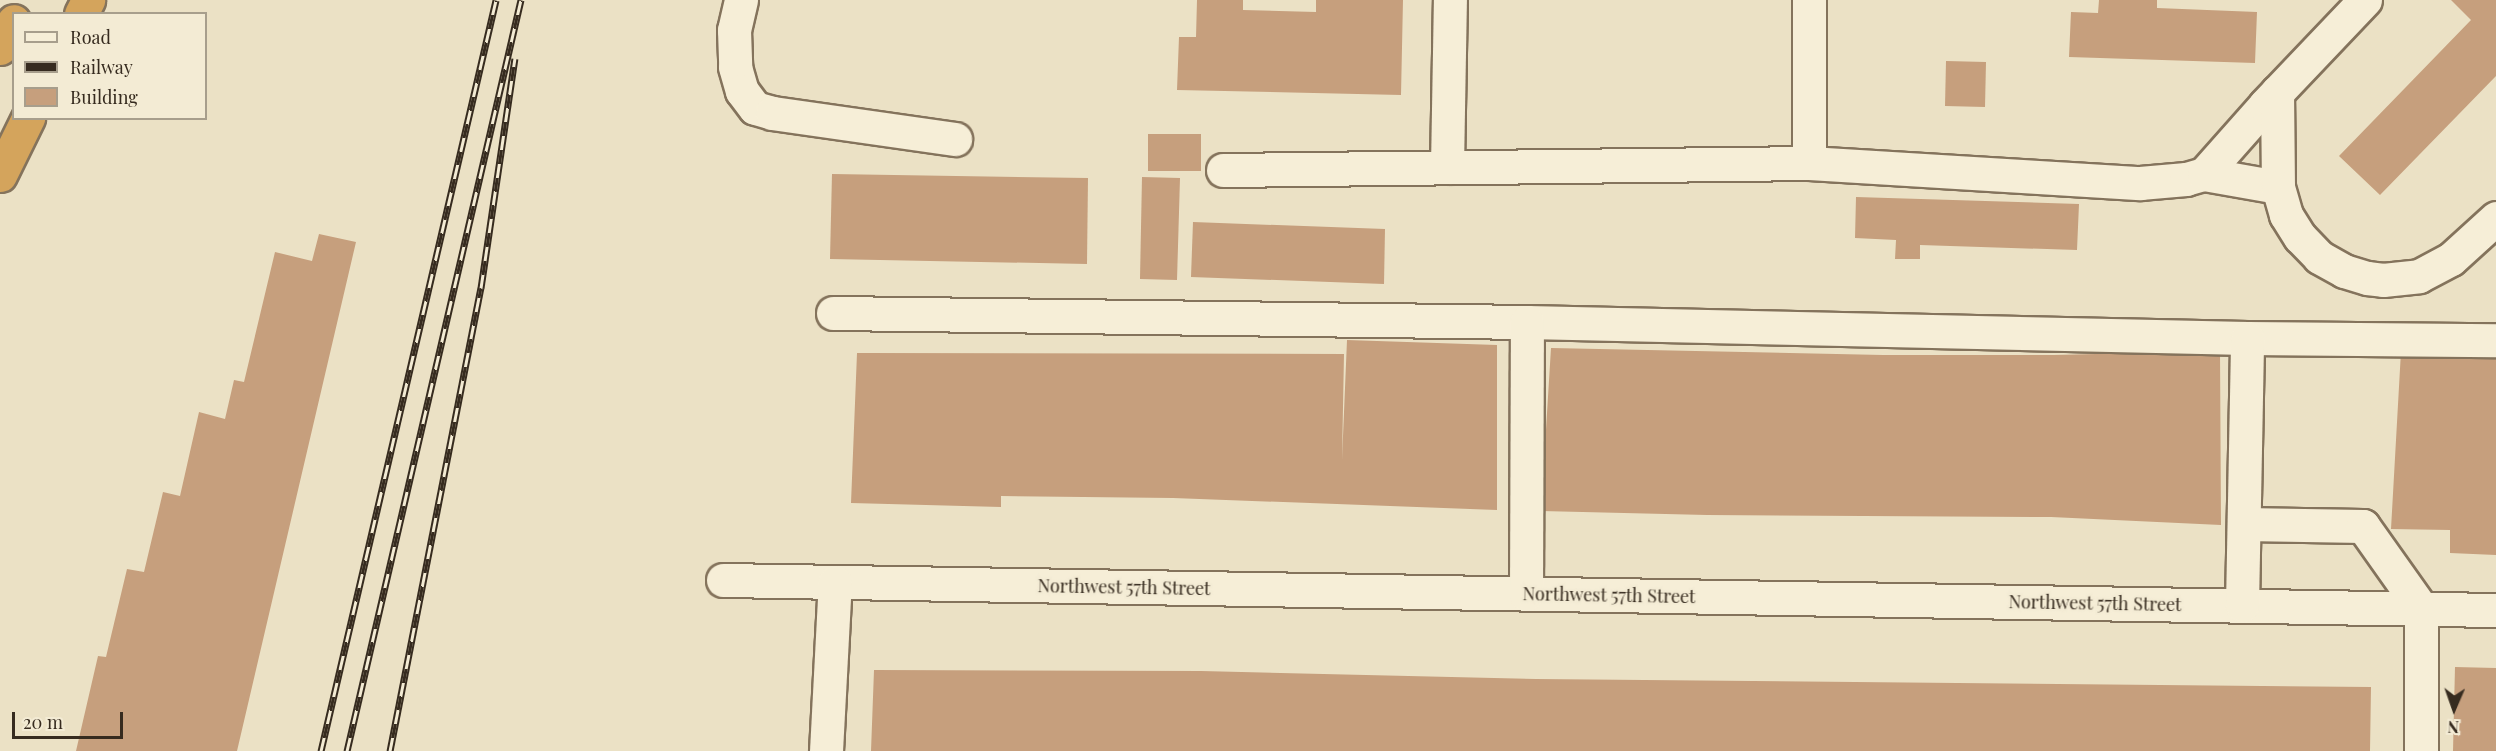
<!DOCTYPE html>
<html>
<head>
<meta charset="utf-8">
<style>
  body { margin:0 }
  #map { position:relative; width:2496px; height:751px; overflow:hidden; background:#ebe1c5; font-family:"Playfair Display",serif }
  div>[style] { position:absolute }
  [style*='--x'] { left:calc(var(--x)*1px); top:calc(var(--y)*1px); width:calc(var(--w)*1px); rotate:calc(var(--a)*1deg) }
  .building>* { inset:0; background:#c69f7d }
  .roads { filter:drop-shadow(2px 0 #84735c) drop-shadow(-2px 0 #84735c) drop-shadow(0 2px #84735c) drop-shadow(0 -2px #84735c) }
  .minor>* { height:33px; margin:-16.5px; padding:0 16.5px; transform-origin:16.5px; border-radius:16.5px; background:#f6eed7 }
  .highway>* { height:33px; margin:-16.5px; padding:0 16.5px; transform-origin:16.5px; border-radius:16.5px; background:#d4a45c }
  .rail>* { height:7px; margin-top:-3.5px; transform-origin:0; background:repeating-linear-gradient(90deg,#f3ebd4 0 14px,#362b1f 0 28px); box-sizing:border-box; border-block:2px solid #362b1f }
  span { translate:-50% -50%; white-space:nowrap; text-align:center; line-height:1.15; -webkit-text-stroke:4.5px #f3ebd4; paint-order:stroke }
  .street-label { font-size:18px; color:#362b1f }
  .legend { position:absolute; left:12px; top:12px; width:195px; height:108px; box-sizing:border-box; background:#f3ebd4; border:2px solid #a79e8c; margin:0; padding:8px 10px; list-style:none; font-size:18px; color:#362b1f }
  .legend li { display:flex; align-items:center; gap:12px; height:30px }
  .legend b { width:30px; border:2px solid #a79e8c }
  .north { position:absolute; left:2424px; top:679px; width:60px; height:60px; -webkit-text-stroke:4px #f3ebd4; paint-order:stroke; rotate:182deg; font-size:16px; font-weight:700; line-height:24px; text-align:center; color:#362b1f }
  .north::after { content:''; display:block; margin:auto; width:21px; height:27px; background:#362b1f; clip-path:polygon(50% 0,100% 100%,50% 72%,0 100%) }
  .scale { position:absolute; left:12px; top:712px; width:111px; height:27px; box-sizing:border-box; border:3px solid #362b1f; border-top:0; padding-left:8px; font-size:18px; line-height:21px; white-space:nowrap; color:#362b1f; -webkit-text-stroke:4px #f3ebd4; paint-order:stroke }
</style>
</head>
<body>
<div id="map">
  <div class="building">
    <i style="clip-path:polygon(1197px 0,1243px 0,1243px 10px,1316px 12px,1316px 0,1403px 0,1401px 95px,1177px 90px,1179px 37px,1196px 37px)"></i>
    <i style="clip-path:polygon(2099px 0,2157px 0,2157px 8px,2257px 12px,2255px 63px,2069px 57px,2071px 12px,2098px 13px)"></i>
    <i style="clip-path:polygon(2451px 0,2496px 0,2496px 76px,2380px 195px,2339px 156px,2471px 20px)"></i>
    <i style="clip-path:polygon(1946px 61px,1986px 62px,1985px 107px,1945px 106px)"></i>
    <i style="clip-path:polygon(1148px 134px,1201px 134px,1201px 171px,1148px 171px)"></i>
    <i style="clip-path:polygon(832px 174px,1088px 178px,1087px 264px,830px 259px)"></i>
    <i style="clip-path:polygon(1142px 177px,1180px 178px,1177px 280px,1140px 279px)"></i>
    <i style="clip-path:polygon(1856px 197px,2079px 204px,2077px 250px,1920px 245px,1920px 259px,1895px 259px,1896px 240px,1855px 238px)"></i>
    <i style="clip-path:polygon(1193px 222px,1385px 229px,1384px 284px,1191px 277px)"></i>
    <i style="clip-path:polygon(319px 234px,356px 242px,237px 751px,76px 751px,98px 656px,106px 657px,127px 569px,144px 572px,163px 492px,180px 496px,199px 412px,225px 419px,234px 380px,244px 382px,275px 252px,312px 261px)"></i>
    <i style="clip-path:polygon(1347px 340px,1497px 345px,1497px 510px,1173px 498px,1001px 496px,1001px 507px,851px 503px,857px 353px,1344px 354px,1342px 460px)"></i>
    <i style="clip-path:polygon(1551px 348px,1883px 355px,2054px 355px,2220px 351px,2221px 525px,2051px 517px,1707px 515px,1541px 511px)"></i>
    <i style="clip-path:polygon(2401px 351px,2496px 351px,2496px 555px,2450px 553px,2450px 530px,2391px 529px)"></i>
    <i style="clip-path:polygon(2455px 667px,2496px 668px,2496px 751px,2453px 751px)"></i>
    <i style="clip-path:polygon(874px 670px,1201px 671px,1536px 679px,2371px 687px,2370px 751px,871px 751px)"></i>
  </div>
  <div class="roads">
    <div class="minor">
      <i style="--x:741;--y:0;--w:31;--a:103"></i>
      <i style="--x:734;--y:30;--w:37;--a:88"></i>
      <i style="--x:735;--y:67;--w:25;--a:74"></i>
      <i style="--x:742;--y:91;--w:21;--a:53"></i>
      <i style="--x:755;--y:108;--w:18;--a:16"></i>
      <i style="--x:772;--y:113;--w:185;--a:8.1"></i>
      <i style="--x:1809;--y:163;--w:332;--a:3.5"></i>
      <i style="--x:2140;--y:183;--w:46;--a:-5"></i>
      <i style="--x:2186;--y:179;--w:19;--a:-16"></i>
      <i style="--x:2204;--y:174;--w:92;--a:-48.5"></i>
      <i style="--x:2265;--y:105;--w:145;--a:-46.4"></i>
      <i style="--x:1447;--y:167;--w:167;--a:-89"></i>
      <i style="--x:1223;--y:170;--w:586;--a:-0.68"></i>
      <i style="--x:1809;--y:163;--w:163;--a:-90"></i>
      <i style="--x:2204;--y:174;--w:75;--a:10"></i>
      <i style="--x:2278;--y:187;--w:95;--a:-90.6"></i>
      <i style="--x:2278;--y:187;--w:29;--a:74"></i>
      <i style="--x:2286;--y:215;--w:26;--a:58"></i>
      <i style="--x:2300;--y:237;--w:28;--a:46"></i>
      <i style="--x:2319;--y:257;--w:29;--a:29"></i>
      <i style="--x:2344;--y:271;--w:24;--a:17"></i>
      <i style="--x:2367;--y:278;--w:16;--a:7"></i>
      <i style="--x:2383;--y:280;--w:36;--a:-6"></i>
      <i style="--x:2419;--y:276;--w:36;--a:-28"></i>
      <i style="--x:2451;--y:259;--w:61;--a:-42.3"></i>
      <i style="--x:833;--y:313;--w:694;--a:0.74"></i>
      <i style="--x:1527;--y:322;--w:720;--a:1.27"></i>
      <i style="--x:2247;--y:338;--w:249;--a:0.5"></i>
      <i style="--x:2244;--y:524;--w:119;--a:1"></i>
      <i style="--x:2363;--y:526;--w:100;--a:54.7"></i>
      <i style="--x:2421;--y:608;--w:143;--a:90"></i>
      <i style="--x:723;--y:580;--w:1773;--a:0.97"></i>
      <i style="--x:1526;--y:594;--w:272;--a:-89.8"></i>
      <i style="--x:2242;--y:605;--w:267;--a:-88.9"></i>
      <i style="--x:826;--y:751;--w:169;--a:-87"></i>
    </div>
    <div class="highway">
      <i style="--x:81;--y:14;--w:16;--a:-63"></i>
      <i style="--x:0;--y:48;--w:30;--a:-63"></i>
      <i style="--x:0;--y:175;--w:64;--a:-63.8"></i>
    </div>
  </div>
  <div class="rail">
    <i style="--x:321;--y:751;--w:771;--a:-76.88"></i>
    <i style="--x:347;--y:751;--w:771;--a:-76.96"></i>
    <i style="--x:390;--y:751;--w:472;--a:-78.9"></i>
    <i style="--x:481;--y:288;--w:232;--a:-81.6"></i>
  </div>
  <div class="street-label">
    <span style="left:1124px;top:587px;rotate:1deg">Northwest 57th Street</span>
    <span style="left:1609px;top:595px;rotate:1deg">Northwest 57th Street</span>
    <span style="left:2095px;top:603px;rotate:1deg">Northwest 57th Street</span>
  </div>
  <ul class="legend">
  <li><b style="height:8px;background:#f6eed7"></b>Road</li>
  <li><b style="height:8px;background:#362b1f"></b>Railway</li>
  <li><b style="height:16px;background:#c69f7d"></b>Building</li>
  </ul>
  <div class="north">N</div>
  <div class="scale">20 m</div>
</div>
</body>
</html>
